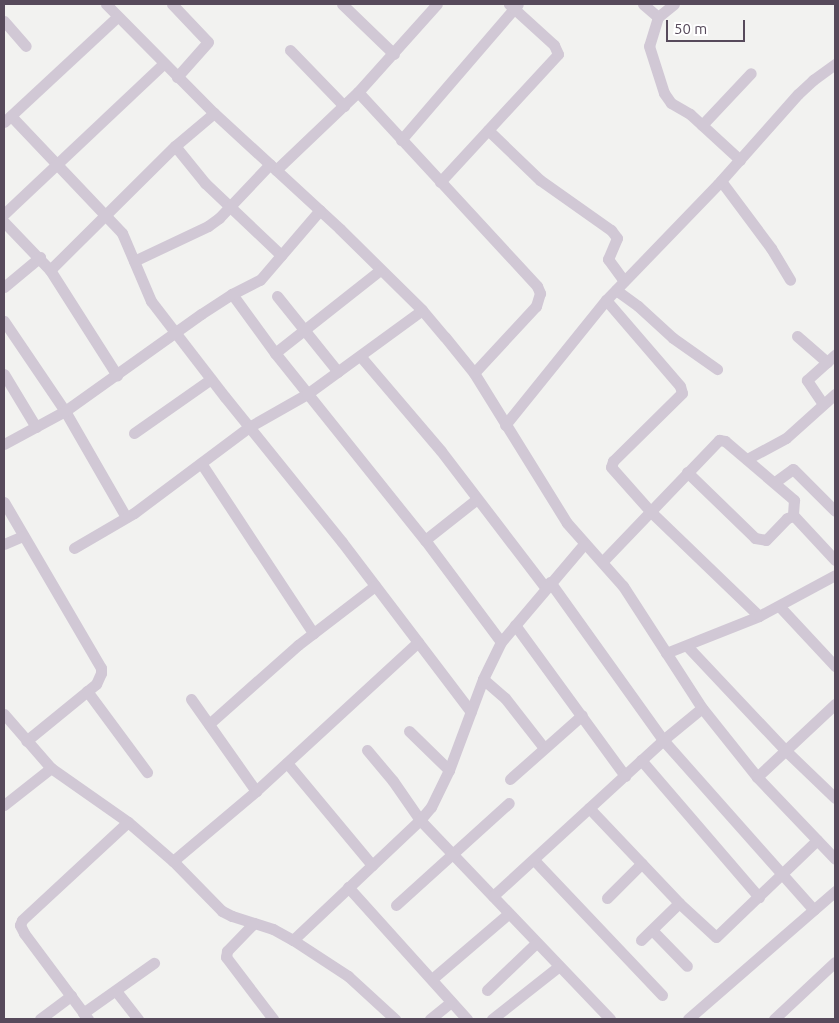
<!DOCTYPE html>
<html>
<head>
<meta charset="utf-8">
<style>
  body { margin:0 }
  #map { position:relative; width:839px; height:1023px; overflow:hidden; background:#f2f2f0; font-family:Ubuntu,sans-serif }
  div>[style] { position:absolute }
  [style*='--x'] { left:calc(var(--x)*1px); top:calc(var(--y)*1px); width:calc(var(--w)*1px); rotate:calc(var(--a)*1deg) }
  .street>* { height:11px; margin:-5.5px; padding:0 5.5px; transform-origin:5.5px; border-radius:5.5px; background:#d1c8d5 }
  span { translate:-50% -50%; white-space:nowrap; text-align:center; line-height:1.15; -webkit-text-stroke:4px #fff; paint-order:stroke }
  .frame { position:absolute; inset:0; border:5px solid #574a5b; pointer-events:none }
  .scale { position:absolute; left:666px; top:20px; width:79px; height:22px; box-sizing:border-box; border:2px solid #574a5b; border-top:0; padding-left:6px; font-size:15px; line-height:18px; white-space:nowrap; color:#574a5b; -webkit-text-stroke:4px #fff; paint-order:stroke }
</style>
</head>
<body>
<div id="map">
  <div class="street">
    <i style="--x:106;--y:4;--w:153;--a:45.3"></i>
    <i style="--x:214;--y:113;--w:171;--a:42.6"></i>
    <i style="--x:340;--y:229;--w:115;--a:44.6"></i>
    <i style="--x:422;--y:310;--w:35;--a:50"></i>
    <i style="--x:445;--y:337;--w:46;--a:51.1"></i>
    <i style="--x:474;--y:373;--w:176;--a:58.2"></i>
    <i style="--x:567;--y:523;--w:84;--a:48.4"></i>
    <i style="--x:623;--y:586;--w:145;--a:57.1"></i>
    <i style="--x:702;--y:708;--w:88;--a:51.4"></i>
    <i style="--x:757;--y:777;--w:113;--a:46.4"></i>
    <i style="--x:172;--y:4;--w:52;--a:46.5"></i>
    <i style="--x:208;--y:42;--w:47;--a:131.5"></i>
    <i style="--x:342;--y:4;--w:72;--a:43.9"></i>
    <i style="--x:643;--y:4;--w:20;--a:41"></i>
    <i style="--x:674;--y:4;--w:21;--a:141"></i>
    <i style="--x:658;--y:17;--w:30;--a:107"></i>
    <i style="--x:649;--y:46;--w:49;--a:72.3"></i>
    <i style="--x:664;--y:93;--w:12;--a:55"></i>
    <i style="--x:671;--y:103;--w:22;--a:30"></i>
    <i style="--x:690;--y:114;--w:68;--a:42.6"></i>
    <i style="--x:4;--y:21;--w:33;--a:49"></i>
    <i style="--x:290;--y:50;--w:78;--a:46"></i>
    <i style="--x:358;--y:92;--w:264;--a:47.3"></i>
    <i style="--x:537;--y:286;--w:8;--a:67"></i>
    <i style="--x:540;--y:293;--w:14;--a:107"></i>
    <i style="--x:536;--y:306;--w:91;--a:132.8"></i>
    <i style="--x:11;--y:116;--w:161;--a:46.5"></i>
    <i style="--x:122;--y:233;--w:74;--a:66.9"></i>
    <i style="--x:151;--y:301;--w:121;--a:52.4"></i>
    <i style="--x:225;--y:397;--w:186;--a:51.1"></i>
    <i style="--x:342;--y:542;--w:213;--a:52.8"></i>
    <i style="--x:4;--y:122;--w:154;--a:-42.9"></i>
    <i style="--x:702;--y:125;--w:71;--a:-46.7"></i>
    <i style="--x:488;--y:130;--w:72;--a:43.9"></i>
    <i style="--x:540;--y:180;--w:87;--a:35.2"></i>
    <i style="--x:611;--y:230;--w:10;--a:53"></i>
    <i style="--x:617;--y:238;--w:23;--a:113"></i>
    <i style="--x:608;--y:259;--w:27;--a:54"></i>
    <i style="--x:401;--y:140;--w:179;--a:-49.3"></i>
    <i style="--x:175;--y:146;--w:48;--a:51"></i>
    <i style="--x:205;--y:183;--w:105;--a:43.5"></i>
    <i style="--x:276;--y:170;--w:113;--a:-43.6"></i>
    <i style="--x:358;--y:92;--w:118;--a:-48.1"></i>
    <i style="--x:721;--y:181;--w:84;--a:53.3"></i>
    <i style="--x:771;--y:248;--w:37;--a:59"></i>
    <i style="--x:440;--y:182;--w:174;--a:-47.3"></i>
    <i style="--x:558;--y:54;--w:10;--a:-114"></i>
    <i style="--x:554;--y:45;--w:61;--a:-137.7"></i>
    <i style="--x:4;--y:214;--w:219;--a:-43.3"></i>
    <i style="--x:4;--y:222;--w:66;--a:46.2"></i>
    <i style="--x:50;--y:270;--w:125;--a:57.5"></i>
    <i style="--x:134;--y:261;--w:82;--a:-25.3"></i>
    <i style="--x:208;--y:226;--w:14;--a:-36"></i>
    <i style="--x:219;--y:218;--w:74;--a:-46.6"></i>
    <i style="--x:50;--y:270;--w:176;--a:-44.8"></i>
    <i style="--x:175;--y:146;--w:51;--a:-40.2"></i>
    <i style="--x:4;--y:287;--w:47;--a:-39.8"></i>
    <i style="--x:616;--y:290;--w:27;--a:36"></i>
    <i style="--x:638;--y:306;--w:47;--a:42.4"></i>
    <i style="--x:673;--y:338;--w:54;--a:35.2"></i>
    <i style="--x:232;--y:294;--w:73;--a:53.9"></i>
    <i style="--x:275;--y:353;--w:240;--a:51.3"></i>
    <i style="--x:425;--y:540;--w:127;--a:53.3"></i>
    <i style="--x:277;--y:296;--w:97;--a:51.2"></i>
    <i style="--x:606;--y:300;--w:113;--a:49.3"></i>
    <i style="--x:680;--y:386;--w:7;--a:74"></i>
    <i style="--x:682;--y:393;--w:97;--a:135.4"></i>
    <i style="--x:613;--y:461;--w:6;--a:108"></i>
    <i style="--x:611;--y:467;--w:59;--a:48.4"></i>
    <i style="--x:650;--y:511;--w:151;--a:43.9"></i>
    <i style="--x:4;--y:321;--w:109;--a:55.9"></i>
    <i style="--x:65;--y:411;--w:122;--a:60.1"></i>
    <i style="--x:797;--y:336;--w:40;--a:41"></i>
    <i style="--x:275;--y:353;--w:134;--a:-38.3"></i>
    <i style="--x:361;--y:357;--w:123;--a:49.6"></i>
    <i style="--x:441;--y:451;--w:171;--a:52.6"></i>
    <i style="--x:4;--y:374;--w:62;--a:58.9"></i>
    <i style="--x:823;--y:404;--w:29;--a:-124"></i>
    <i style="--x:807;--y:380;--w:38;--a:-42"></i>
    <i style="--x:505;--y:425;--w:161;--a:-51.1"></i>
    <i style="--x:606;--y:300;--w:161;--a:-46"></i>
    <i style="--x:718;--y:184;--w:120;--a:-48.4"></i>
    <i style="--x:798;--y:94;--w:21;--a:-43"></i>
    <i style="--x:813;--y:80;--w:27;--a:-36"></i>
    <i style="--x:134;--y:433;--w:94;--a:-35"></i>
    <i style="--x:4;--y:444;--w:69;--a:-28.4"></i>
    <i style="--x:65;--y:411;--w:167;--a:-35.5"></i>
    <i style="--x:201;--y:314;--w:37;--a:-33"></i>
    <i style="--x:232;--y:294;--w:31;--a:-27"></i>
    <i style="--x:260;--y:280;--w:92;--a:-49.4"></i>
    <i style="--x:747;--y:459;--w:44;--a:-28.3"></i>
    <i style="--x:786;--y:438;--w:66;--a:-41.9"></i>
    <i style="--x:201;--y:463;--w:204;--a:56.6"></i>
    <i style="--x:687;--y:472;--w:95;--a:44.1"></i>
    <i style="--x:755;--y:538;--w:11;--a:10"></i>
    <i style="--x:766;--y:540;--w:30;--a:-46"></i>
    <i style="--x:787;--y:518;--w:7;--a:-16"></i>
    <i style="--x:794;--y:516;--w:60;--a:47"></i>
    <i style="--x:775;--y:482;--w:22;--a:-36"></i>
    <i style="--x:793;--y:469;--w:59;--a:45"></i>
    <i style="--x:4;--y:502;--w:192;--a:59.7"></i>
    <i style="--x:101;--y:668;--w:5;--a:90"></i>
    <i style="--x:101;--y:673;--w:12;--a:114"></i>
    <i style="--x:96;--y:684;--w:90;--a:140.8"></i>
    <i style="--x:425;--y:540;--w:66;--a:-38.3"></i>
    <i style="--x:4;--y:544;--w:21;--a:-23"></i>
    <i style="--x:74;--y:548;--w:69;--a:-30.3"></i>
    <i style="--x:134;--y:513;--w:144;--a:-36.8"></i>
    <i style="--x:249;--y:427;--w:67;--a:-29.6"></i>
    <i style="--x:307;--y:394;--w:142;--a:-36.1"></i>
    <i style="--x:603;--y:561;--w:168;--a:-46.2"></i>
    <i style="--x:719;--y:440;--w:6;--a:9"></i>
    <i style="--x:725;--y:441;--w:91;--a:40.5"></i>
    <i style="--x:794;--y:500;--w:16;--a:94"></i>
    <i style="--x:550;--y:582;--w:194;--a:54.4"></i>
    <i style="--x:663;--y:740;--w:227;--a:48.4"></i>
    <i style="--x:780;--y:607;--w:81;--a:47"></i>
    <i style="--x:515;--y:625;--w:187;--a:53.9"></i>
    <i style="--x:687;--y:646;--w:143;--a:46.7"></i>
    <i style="--x:785;--y:750;--w:69;--a:43.8"></i>
    <i style="--x:666;--y:653;--w:100;--a:-21.7"></i>
    <i style="--x:759;--y:616;--w:86;--a:-28.3"></i>
    <i style="--x:483;--y:679;--w:29;--a:41"></i>
    <i style="--x:505;--y:698;--w:63;--a:52"></i>
    <i style="--x:87;--y:691;--w:101;--a:53.5"></i>
    <i style="--x:191;--y:699;--w:113;--a:54.8"></i>
    <i style="--x:4;--y:714;--w:72;--a:49"></i>
    <i style="--x:51;--y:768;--w:94;--a:35"></i>
    <i style="--x:128;--y:822;--w:60;--a:40.9"></i>
    <i style="--x:173;--y:861;--w:70;--a:45.6"></i>
    <i style="--x:222;--y:911;--w:11;--a:27"></i>
    <i style="--x:232;--y:916;--w:43;--a:17.6"></i>
    <i style="--x:273;--y:929;--w:23;--a:29"></i>
    <i style="--x:293;--y:940;--w:66;--a:33.2"></i>
    <i style="--x:348;--y:976;--w:64;--a:42.5"></i>
    <i style="--x:209;--y:724;--w:119;--a:-41.6"></i>
    <i style="--x:298;--y:645;--w:97;--a:-37.5"></i>
    <i style="--x:409;--y:731;--w:56;--a:44.3"></i>
    <i style="--x:367;--y:750;--w:40;--a:50"></i>
    <i style="--x:393;--y:781;--w:47;--a:55.3"></i>
    <i style="--x:420;--y:820;--w:275;--a:46.3"></i>
    <i style="--x:641;--y:760;--w:181;--a:49.3"></i>
    <i style="--x:287;--y:763;--w:133;--a:50.2"></i>
    <i style="--x:757;--y:777;--w:107;--a:-43.1"></i>
    <i style="--x:510;--y:779;--w:96;--a:-41.6"></i>
    <i style="--x:4;--y:805;--w:60;--a:-38.2"></i>
    <i style="--x:589;--y:808;--w:131;--a:46.5"></i>
    <i style="--x:679;--y:903;--w:50;--a:42.6"></i>
    <i style="--x:716;--y:937;--w:140;--a:-43.8"></i>
    <i style="--x:534;--y:860;--w:186;--a:46.5"></i>
    <i style="--x:173;--y:861;--w:109;--a:-40.1"></i>
    <i style="--x:256;--y:791;--w:220;--a:-42.6"></i>
    <i style="--x:348;--y:887;--w:178;--a:48"></i>
    <i style="--x:493;--y:896;--w:231;--a:-42.5"></i>
    <i style="--x:663;--y:740;--w:50;--a:-39.4"></i>
    <i style="--x:607;--y:898;--w:49;--a:-45"></i>
    <i style="--x:396;--y:905;--w:152;--a:-42.1"></i>
    <i style="--x:254;--y:923;--w:39;--a:134"></i>
    <i style="--x:227;--y:951;--w:6;--a:99"></i>
    <i style="--x:226;--y:957;--w:78;--a:52.8"></i>
    <i style="--x:652;--y:930;--w:50;--a:45.8"></i>
    <i style="--x:293;--y:940;--w:175;--a:-43.4"></i>
    <i style="--x:420;--y:820;--w:17;--a:-50"></i>
    <i style="--x:431;--y:807;--w:41;--a:-64.1"></i>
    <i style="--x:449;--y:770;--w:97;--a:-69.5"></i>
    <i style="--x:483;--y:679;--w:41;--a:-64.1"></i>
    <i style="--x:501;--y:642;--w:128;--a:-49.7"></i>
    <i style="--x:641;--y:940;--w:53;--a:-44.2"></i>
    <i style="--x:432;--y:979;--w:100;--a:-40.5"></i>
    <i style="--x:487;--y:990;--w:68;--a:-43.8"></i>
    <i style="--x:116;--y:991;--w:36;--a:52"></i>
    <i style="--x:83;--y:1013;--w:87;--a:-35.2"></i>
    <i style="--x:40;--y:1019;--w:39;--a:-37"></i>
    <i style="--x:88;--y:1019;--w:107;--a:-126.7"></i>
    <i style="--x:24;--y:933;--w:9;--a:-117"></i>
    <i style="--x:20;--y:925;--w:5;--a:-68"></i>
    <i style="--x:22;--y:920;--w:144;--a:-42.8"></i>
    <i style="--x:430;--y:1019;--w:27;--a:-39"></i>
    <i style="--x:492;--y:1019;--w:85;--a:-38.3"></i>
    <i style="--x:688;--y:1019;--w:195;--a:-41"></i>
    <i style="--x:774;--y:1019;--w:83;--a:-43.1"></i>
  </div>
  <div class="frame"></div>
  <div class="scale">50 m</div>
</div>
</body>
</html>
